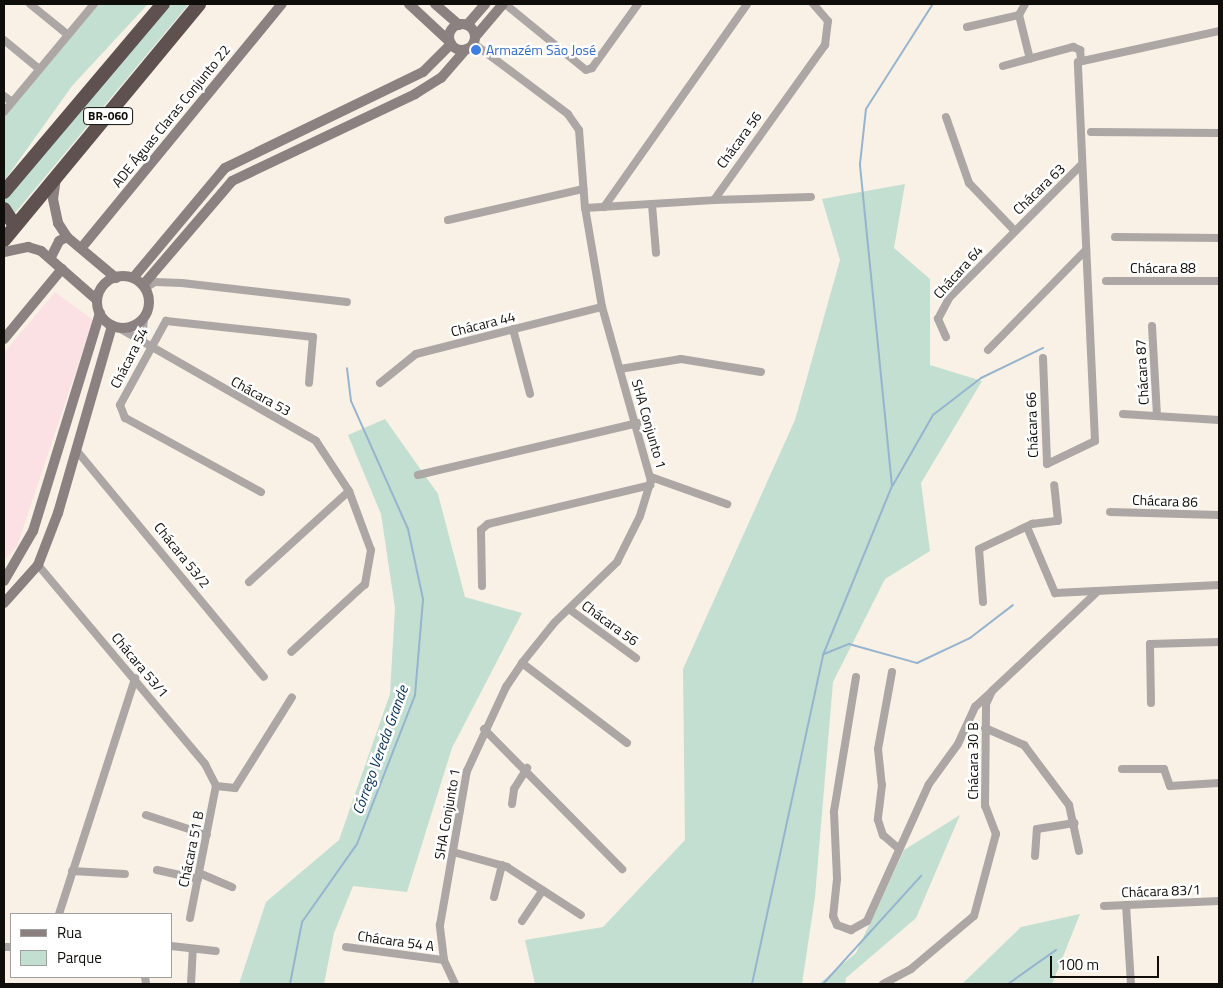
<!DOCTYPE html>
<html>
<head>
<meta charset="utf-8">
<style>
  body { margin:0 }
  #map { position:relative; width:1223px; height:988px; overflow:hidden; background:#f9f1e5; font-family:"Titillium Web",sans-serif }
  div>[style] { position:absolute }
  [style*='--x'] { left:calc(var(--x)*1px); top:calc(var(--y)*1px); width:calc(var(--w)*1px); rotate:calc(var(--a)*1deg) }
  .industrial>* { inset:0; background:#fbe0e4 }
  .green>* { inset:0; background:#c2dfd1 }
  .stream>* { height:2px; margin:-1px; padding:0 1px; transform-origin:1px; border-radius:1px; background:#97b4cf }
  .street>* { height:8px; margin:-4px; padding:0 4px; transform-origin:4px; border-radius:4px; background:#aca6a5 }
  .secondary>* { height:10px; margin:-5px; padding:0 5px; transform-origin:5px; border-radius:5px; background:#8b8180 }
  .secondary>.ring { margin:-5px; padding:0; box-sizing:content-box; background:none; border:10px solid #8b8180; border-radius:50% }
  .highway>* { height:14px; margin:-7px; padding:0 7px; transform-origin:7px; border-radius:7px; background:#5e5150 }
  .dots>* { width:14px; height:14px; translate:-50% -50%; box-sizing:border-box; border:2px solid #fff; border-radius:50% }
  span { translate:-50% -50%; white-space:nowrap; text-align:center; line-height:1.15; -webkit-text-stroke:5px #fff; paint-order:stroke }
  .shield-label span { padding:1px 4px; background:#fff; border:1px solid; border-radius:4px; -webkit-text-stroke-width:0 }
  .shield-label { font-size:12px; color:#100e0a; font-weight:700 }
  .shop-label { font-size:14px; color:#366cbe }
  .left { translate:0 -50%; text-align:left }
  .street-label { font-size:14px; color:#100e0a }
  .water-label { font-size:15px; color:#002e52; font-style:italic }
  .frame { position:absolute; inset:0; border:5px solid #100e0a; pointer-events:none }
  .legend { position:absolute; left:10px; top:913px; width:162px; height:65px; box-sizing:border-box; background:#fff; border:1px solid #9f9f9d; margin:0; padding:6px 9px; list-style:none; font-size:15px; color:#100e0a }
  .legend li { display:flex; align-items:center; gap:10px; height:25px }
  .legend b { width:25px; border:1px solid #9f9f9d }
  .scale { position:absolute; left:1050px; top:956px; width:109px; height:22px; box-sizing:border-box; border:2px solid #100e0a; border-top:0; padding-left:6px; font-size:15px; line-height:18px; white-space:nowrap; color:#100e0a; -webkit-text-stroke:4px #fff; paint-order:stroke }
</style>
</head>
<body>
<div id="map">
  <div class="industrial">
    <i style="clip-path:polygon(55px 292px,93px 320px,17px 546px,4px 561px,4px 353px)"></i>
  </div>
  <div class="green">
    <i style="clip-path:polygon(99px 4px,148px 4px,72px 86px,4px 181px,4px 118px)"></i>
    <i style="clip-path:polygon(167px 4px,189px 4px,15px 213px,4px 200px)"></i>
    <i style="clip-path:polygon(905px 184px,894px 248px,930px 279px,930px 365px,982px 381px,921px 483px,930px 551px,885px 579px,833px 682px,815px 897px,802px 984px,535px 984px,525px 940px,603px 927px,685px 840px,683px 669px,795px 420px,840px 260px,822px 199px)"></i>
    <i style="clip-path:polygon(385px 419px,438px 494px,465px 597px,522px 613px,452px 748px,407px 892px,353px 886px,334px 933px,324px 984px,239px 984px,266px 902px,339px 840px,390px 694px,395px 608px,381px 514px,348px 435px)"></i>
    <i style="clip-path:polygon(960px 815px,916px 918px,846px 978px,845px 984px,819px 984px,856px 953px,904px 850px)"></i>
    <i style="clip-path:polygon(1080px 914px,1052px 984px,962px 984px,1021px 927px)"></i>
  </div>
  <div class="stream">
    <i style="--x:893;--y:485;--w:81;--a:-60.3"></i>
    <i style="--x:933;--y:415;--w:61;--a:-37.6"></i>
    <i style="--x:981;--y:378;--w:69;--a:-25.8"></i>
    <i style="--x:824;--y:654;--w:27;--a:-22"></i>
    <i style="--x:849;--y:644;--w:71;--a:15.6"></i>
    <i style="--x:917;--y:663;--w:59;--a:-25.3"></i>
    <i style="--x:970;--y:638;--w:54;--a:-37.5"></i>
    <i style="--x:290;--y:984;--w:63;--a:-79"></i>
    <i style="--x:302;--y:922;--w:95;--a:-54.8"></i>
    <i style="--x:357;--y:844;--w:160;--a:-68.7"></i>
    <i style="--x:415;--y:695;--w:96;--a:-85.2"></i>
    <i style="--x:423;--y:599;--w:72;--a:-102.1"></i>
    <i style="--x:408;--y:529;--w:140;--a:-114"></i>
    <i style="--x:351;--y:401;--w:33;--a:-97"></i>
    <i style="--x:752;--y:984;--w:337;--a:-77.8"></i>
    <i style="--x:823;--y:655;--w:183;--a:-67.8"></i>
    <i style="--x:892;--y:486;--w:324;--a:-95.7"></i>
    <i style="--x:860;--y:164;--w:55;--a:-83.8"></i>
    <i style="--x:866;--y:109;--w:125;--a:-57.5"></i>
    <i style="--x:823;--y:984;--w:146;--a:-47.8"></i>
    <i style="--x:1008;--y:984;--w:59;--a:-35.3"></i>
  </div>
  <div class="street">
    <i style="--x:30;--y:4;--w:49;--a:39.2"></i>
    <i style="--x:505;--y:4;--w:104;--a:39.2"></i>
    <i style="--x:586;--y:70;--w:6;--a:-18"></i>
    <i style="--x:592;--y:68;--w:79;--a:-54.3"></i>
    <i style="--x:1019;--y:15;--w:13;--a:-61"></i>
    <i style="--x:967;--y:27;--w:53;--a:-13"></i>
    <i style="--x:1019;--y:15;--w:45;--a:76"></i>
    <i style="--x:4;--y:40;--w:45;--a:39.6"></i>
    <i style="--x:1003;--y:66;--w:73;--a:-15.2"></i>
    <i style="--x:1073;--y:47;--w:8;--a:23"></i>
    <i style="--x:1080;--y:50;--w:10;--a:84"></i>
    <i style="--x:4;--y:96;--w:10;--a:37"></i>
    <i style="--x:4;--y:112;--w:141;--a:-50.2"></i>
    <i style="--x:946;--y:117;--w:70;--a:70.8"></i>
    <i style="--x:969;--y:183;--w:65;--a:46.2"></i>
    <i style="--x:1091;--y:132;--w:128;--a:0.4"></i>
    <i style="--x:714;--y:200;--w:97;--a:-1.8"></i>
    <i style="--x:652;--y:205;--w:48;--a:85.2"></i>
    <i style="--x:604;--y:207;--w:248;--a:-54.8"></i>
    <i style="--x:585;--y:208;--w:129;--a:-3.5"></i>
    <i style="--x:714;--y:200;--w:191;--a:-54.4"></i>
    <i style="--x:825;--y:45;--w:24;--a:-83"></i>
    <i style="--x:828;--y:21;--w:23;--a:-131"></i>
    <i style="--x:448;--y:220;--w:139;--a:-12.9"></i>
    <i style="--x:1115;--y:237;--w:104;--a:0.6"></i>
    <i style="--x:1106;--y:281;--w:113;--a:0"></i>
    <i style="--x:145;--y:288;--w:12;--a:-31"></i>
    <i style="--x:155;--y:282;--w:27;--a:2"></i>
    <i style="--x:182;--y:283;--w:166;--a:6.6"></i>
    <i style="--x:1152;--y:326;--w:90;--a:86.8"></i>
    <i style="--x:119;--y:328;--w:227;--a:29.8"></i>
    <i style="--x:316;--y:441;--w:60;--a:56.6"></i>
    <i style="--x:349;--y:491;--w:63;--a:69.6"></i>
    <i style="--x:371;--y:550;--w:35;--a:100"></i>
    <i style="--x:365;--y:584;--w:100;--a:137.4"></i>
    <i style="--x:513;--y:329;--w:67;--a:75.3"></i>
    <i style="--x:946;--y:337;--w:20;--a:-114"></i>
    <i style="--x:938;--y:319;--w:24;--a:-62"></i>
    <i style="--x:949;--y:298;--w:187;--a:-45.2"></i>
    <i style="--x:142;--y:341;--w:23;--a:-85"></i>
    <i style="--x:988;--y:350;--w:140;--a:-45.6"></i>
    <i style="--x:1043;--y:358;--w:106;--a:87.8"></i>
    <i style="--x:1047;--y:464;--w:53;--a:-25.6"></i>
    <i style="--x:1095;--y:441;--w:379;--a:-92.6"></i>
    <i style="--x:1078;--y:62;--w:144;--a:-12.4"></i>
    <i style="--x:620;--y:369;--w:62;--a:-9.3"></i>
    <i style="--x:681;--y:359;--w:81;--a:9.2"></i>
    <i style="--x:380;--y:383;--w:46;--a:-38.9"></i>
    <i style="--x:416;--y:354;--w:192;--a:-14.2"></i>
    <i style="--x:1123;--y:414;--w:96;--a:3.6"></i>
    <i style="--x:77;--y:451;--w:293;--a:50.4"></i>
    <i style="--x:418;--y:475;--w:226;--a:-13.3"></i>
    <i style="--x:651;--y:477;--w:81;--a:19.6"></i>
    <i style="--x:261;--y:492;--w:155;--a:-151.4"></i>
    <i style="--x:125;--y:418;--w:14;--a:-111"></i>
    <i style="--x:120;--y:405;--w:96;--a:-61.3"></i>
    <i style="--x:166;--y:321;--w:148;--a:6.2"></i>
    <i style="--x:313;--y:337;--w:46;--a:95"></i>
    <i style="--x:1110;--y:512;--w:109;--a:1.6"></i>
    <i style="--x:1027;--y:527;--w:72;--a:67"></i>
    <i style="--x:1055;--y:593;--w:164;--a:-2.8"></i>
    <i style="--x:38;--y:565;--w:260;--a:50"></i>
    <i style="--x:205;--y:764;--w:25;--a:63"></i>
    <i style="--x:249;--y:582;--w:135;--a:-42.3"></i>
    <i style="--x:482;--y:586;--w:56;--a:-91"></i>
    <i style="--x:481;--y:530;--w:9;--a:-41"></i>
    <i style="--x:488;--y:524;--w:167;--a:-13.5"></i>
    <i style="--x:983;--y:602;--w:53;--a:-94.3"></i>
    <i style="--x:979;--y:549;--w:59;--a:-25.3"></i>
    <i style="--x:1032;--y:524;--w:26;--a:-7"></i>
    <i style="--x:1058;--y:521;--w:36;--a:-96"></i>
    <i style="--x:569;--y:609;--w:83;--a:36.2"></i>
    <i style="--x:522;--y:663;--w:132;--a:37.3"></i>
    <i style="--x:892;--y:672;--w:78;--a:100.3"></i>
    <i style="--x:878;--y:749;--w:36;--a:84"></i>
    <i style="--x:882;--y:785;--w:35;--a:97"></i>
    <i style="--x:878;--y:820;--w:16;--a:72"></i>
    <i style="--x:883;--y:835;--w:21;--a:41"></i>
    <i style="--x:856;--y:677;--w:137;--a:99.3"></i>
    <i style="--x:834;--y:812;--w:67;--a:87.4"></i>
    <i style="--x:837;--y:879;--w:37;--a:96"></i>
    <i style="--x:833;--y:916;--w:10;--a:66"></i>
    <i style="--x:837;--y:925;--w:15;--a:20"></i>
    <i style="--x:851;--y:930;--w:18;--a:-29"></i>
    <i style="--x:867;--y:921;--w:150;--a:-65.7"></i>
    <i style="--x:929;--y:784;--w:49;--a:-54.1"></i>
    <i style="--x:958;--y:744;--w:41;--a:-65.3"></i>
    <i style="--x:975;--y:707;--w:23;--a:-43"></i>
    <i style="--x:1151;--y:703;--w:59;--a:-91"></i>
    <i style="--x:1150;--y:644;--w:69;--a:-1.7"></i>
    <i style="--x:985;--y:728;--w:43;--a:23.6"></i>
    <i style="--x:1024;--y:745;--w:75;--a:53.1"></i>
    <i style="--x:1069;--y:805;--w:47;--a:77.7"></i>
    <i style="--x:484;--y:729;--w:197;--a:45.4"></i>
    <i style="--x:1122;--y:769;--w:42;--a:0"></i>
    <i style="--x:1164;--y:769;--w:18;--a:71"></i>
    <i style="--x:1170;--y:786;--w:49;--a:-3.5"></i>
    <i style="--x:216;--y:786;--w:19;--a:6"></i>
    <i style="--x:235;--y:788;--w:107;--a:-57.9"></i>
    <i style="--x:512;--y:804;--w:15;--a:-82"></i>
    <i style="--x:514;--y:789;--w:25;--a:-58"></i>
    <i style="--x:146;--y:815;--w:64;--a:18.2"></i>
    <i style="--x:453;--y:852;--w:56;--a:15.5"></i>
    <i style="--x:507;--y:867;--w:88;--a:33"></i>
    <i style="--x:1035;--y:856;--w:27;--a:-86"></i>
    <i style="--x:1037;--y:829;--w:38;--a:-9"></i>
    <i style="--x:157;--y:870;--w:42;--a:12.4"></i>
    <i style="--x:72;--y:871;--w:53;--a:3.2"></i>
    <i style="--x:199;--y:873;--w:36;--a:23"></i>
    <i style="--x:494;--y:897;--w:33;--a:-76"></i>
    <i style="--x:1126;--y:905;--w:79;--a:86.4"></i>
    <i style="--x:1104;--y:906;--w:115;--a:-2.5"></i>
    <i style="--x:59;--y:914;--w:248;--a:-72.1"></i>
    <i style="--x:190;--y:918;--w:135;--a:-78.9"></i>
    <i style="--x:522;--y:921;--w:37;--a:-56"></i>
    <i style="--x:171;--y:946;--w:45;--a:6.3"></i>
    <i style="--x:4;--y:947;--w:7;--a:0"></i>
    <i style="--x:346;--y:947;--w:99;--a:7.6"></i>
    <i style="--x:145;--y:977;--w:6;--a:81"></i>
    <i style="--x:191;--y:984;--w:35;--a:-87"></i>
    <i style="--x:455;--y:984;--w:26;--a:-115"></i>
    <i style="--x:444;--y:960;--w:35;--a:-97"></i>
    <i style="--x:440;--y:925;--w:156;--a:-80.1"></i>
    <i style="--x:467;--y:771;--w:93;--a:-65.1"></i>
    <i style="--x:506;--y:687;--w:29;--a:-56"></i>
    <i style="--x:522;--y:663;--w:51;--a:-51.3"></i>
    <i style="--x:554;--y:623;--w:88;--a:-44.1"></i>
    <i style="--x:617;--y:562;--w:51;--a:-63.4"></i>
    <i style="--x:640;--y:516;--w:37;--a:-73"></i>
    <i style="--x:651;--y:481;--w:181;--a:-105.7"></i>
    <i style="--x:602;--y:307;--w:100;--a:-99.7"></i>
    <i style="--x:585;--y:208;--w:78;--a:-94.4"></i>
    <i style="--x:579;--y:130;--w:19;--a:-125"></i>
    <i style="--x:568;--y:114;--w:119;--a:-143.2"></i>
    <i style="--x:883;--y:984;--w:32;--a:-28"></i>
    <i style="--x:911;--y:969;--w:82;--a:-40.1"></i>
    <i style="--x:974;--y:916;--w:85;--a:-75"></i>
    <i style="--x:996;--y:834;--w:30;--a:-111"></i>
    <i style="--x:985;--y:806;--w:102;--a:-89.4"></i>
    <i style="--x:986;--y:704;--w:14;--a:-65"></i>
    <i style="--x:992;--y:691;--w:143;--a:-43.3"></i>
  </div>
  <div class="secondary">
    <i style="--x:409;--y:4;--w:56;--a:42.8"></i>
    <i style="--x:435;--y:4;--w:32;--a:41"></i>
    <i class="ring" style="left:449px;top:24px;width:16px;height:16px"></i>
    <i style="--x:467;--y:25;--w:28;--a:-49"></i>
    <i style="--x:475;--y:37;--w:43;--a:-49.7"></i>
    <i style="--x:56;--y:178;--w:21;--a:98"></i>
    <i style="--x:53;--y:199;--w:25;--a:78"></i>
    <i style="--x:58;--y:223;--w:17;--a:57"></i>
    <i style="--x:67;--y:237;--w:64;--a:39.9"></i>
    <i style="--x:83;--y:246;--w:313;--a:-50.6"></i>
    <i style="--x:4;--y:252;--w:25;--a:-12"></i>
    <i style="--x:28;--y:247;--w:14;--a:17"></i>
    <i style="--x:41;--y:251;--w:74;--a:41.2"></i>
    <i style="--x:51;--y:257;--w:18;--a:-63"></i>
    <i style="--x:59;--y:241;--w:9;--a:-27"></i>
    <i class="ring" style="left:97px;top:276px;width:42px;height:42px"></i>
    <i style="--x:133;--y:278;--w:143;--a:-50.1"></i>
    <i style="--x:225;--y:168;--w:220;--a:-25.9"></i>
    <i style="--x:423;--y:72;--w:40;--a:-45"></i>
    <i style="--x:143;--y:285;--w:137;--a:-49.4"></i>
    <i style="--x:232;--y:181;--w:203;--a:-25.4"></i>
    <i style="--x:415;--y:94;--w:31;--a:-32"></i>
    <i style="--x:441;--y:78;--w:38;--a:-49"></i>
    <i style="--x:4;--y:339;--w:91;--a:-50.4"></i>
    <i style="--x:4;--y:581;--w:58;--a:-59.9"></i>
    <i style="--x:33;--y:531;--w:228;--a:-72.9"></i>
    <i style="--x:4;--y:603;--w:51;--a:-48.2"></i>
    <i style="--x:38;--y:565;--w:56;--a:-69"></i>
    <i style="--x:58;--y:513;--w:195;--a:-73.9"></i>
  </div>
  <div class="highway">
    <i style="--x:4;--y:192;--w:246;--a:-49.8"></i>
    <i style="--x:4;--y:209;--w:20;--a:57"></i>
    <i style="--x:4;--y:240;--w:306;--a:-50.4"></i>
  </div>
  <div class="dots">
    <i style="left:476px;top:50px;background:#3f7fe0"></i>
  </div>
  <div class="shield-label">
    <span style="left:108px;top:116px">BR-060</span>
  </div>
  <div class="shop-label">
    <span class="left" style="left:486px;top:50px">Armazém São José</span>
  </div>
  <div class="street-label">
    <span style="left:171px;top:116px;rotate:-51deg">ADE Águas Claras Conjunto 22</span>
    <span style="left:739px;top:140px;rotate:-54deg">Chácara 56</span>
    <span style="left:1039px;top:189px;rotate:-44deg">Chácara 63</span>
    <span style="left:1163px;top:268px">Chácara 88</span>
    <span style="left:958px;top:272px;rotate:-48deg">Chácara 64</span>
    <span style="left:483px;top:324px;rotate:-14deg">Chácara 44</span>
    <span style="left:129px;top:358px;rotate:-63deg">Chácara 54</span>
    <span style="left:1142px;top:372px;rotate:-93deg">Chácara 87</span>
    <span style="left:261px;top:396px;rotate:29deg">Chácara 53</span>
    <span style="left:649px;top:424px;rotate:74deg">SHA Conjunto 1</span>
    <span style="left:1032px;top:425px;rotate:-92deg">Chácara 66</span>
    <span style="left:1165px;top:501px;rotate:2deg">Chácara 86</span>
    <span style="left:182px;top:555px;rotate:51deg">Chácara 53/2</span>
    <span style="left:610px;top:623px;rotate:36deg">Chácara 56</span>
    <span style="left:140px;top:665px;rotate:50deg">Chácara 53/1</span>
    <span style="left:973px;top:761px;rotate:-90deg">Chácara 30 B</span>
    <span style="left:447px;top:814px;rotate:-80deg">SHA Conjunto 1</span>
    <span style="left:191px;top:849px;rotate:-78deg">Chácara 51 B</span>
    <span style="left:1161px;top:891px;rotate:-2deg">Chácara 83/1</span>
    <span style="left:396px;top:941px;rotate:8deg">Chácara 54 A</span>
  </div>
  <div class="water-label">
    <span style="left:380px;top:750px;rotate:-70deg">Córrego Vereda Grande</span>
  </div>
  <div class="frame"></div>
  <ul class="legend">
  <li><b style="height:6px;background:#8b8180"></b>Rua</li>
  <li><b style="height:14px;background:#c2dfd1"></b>Parque</li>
  </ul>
  <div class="scale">100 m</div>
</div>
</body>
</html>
